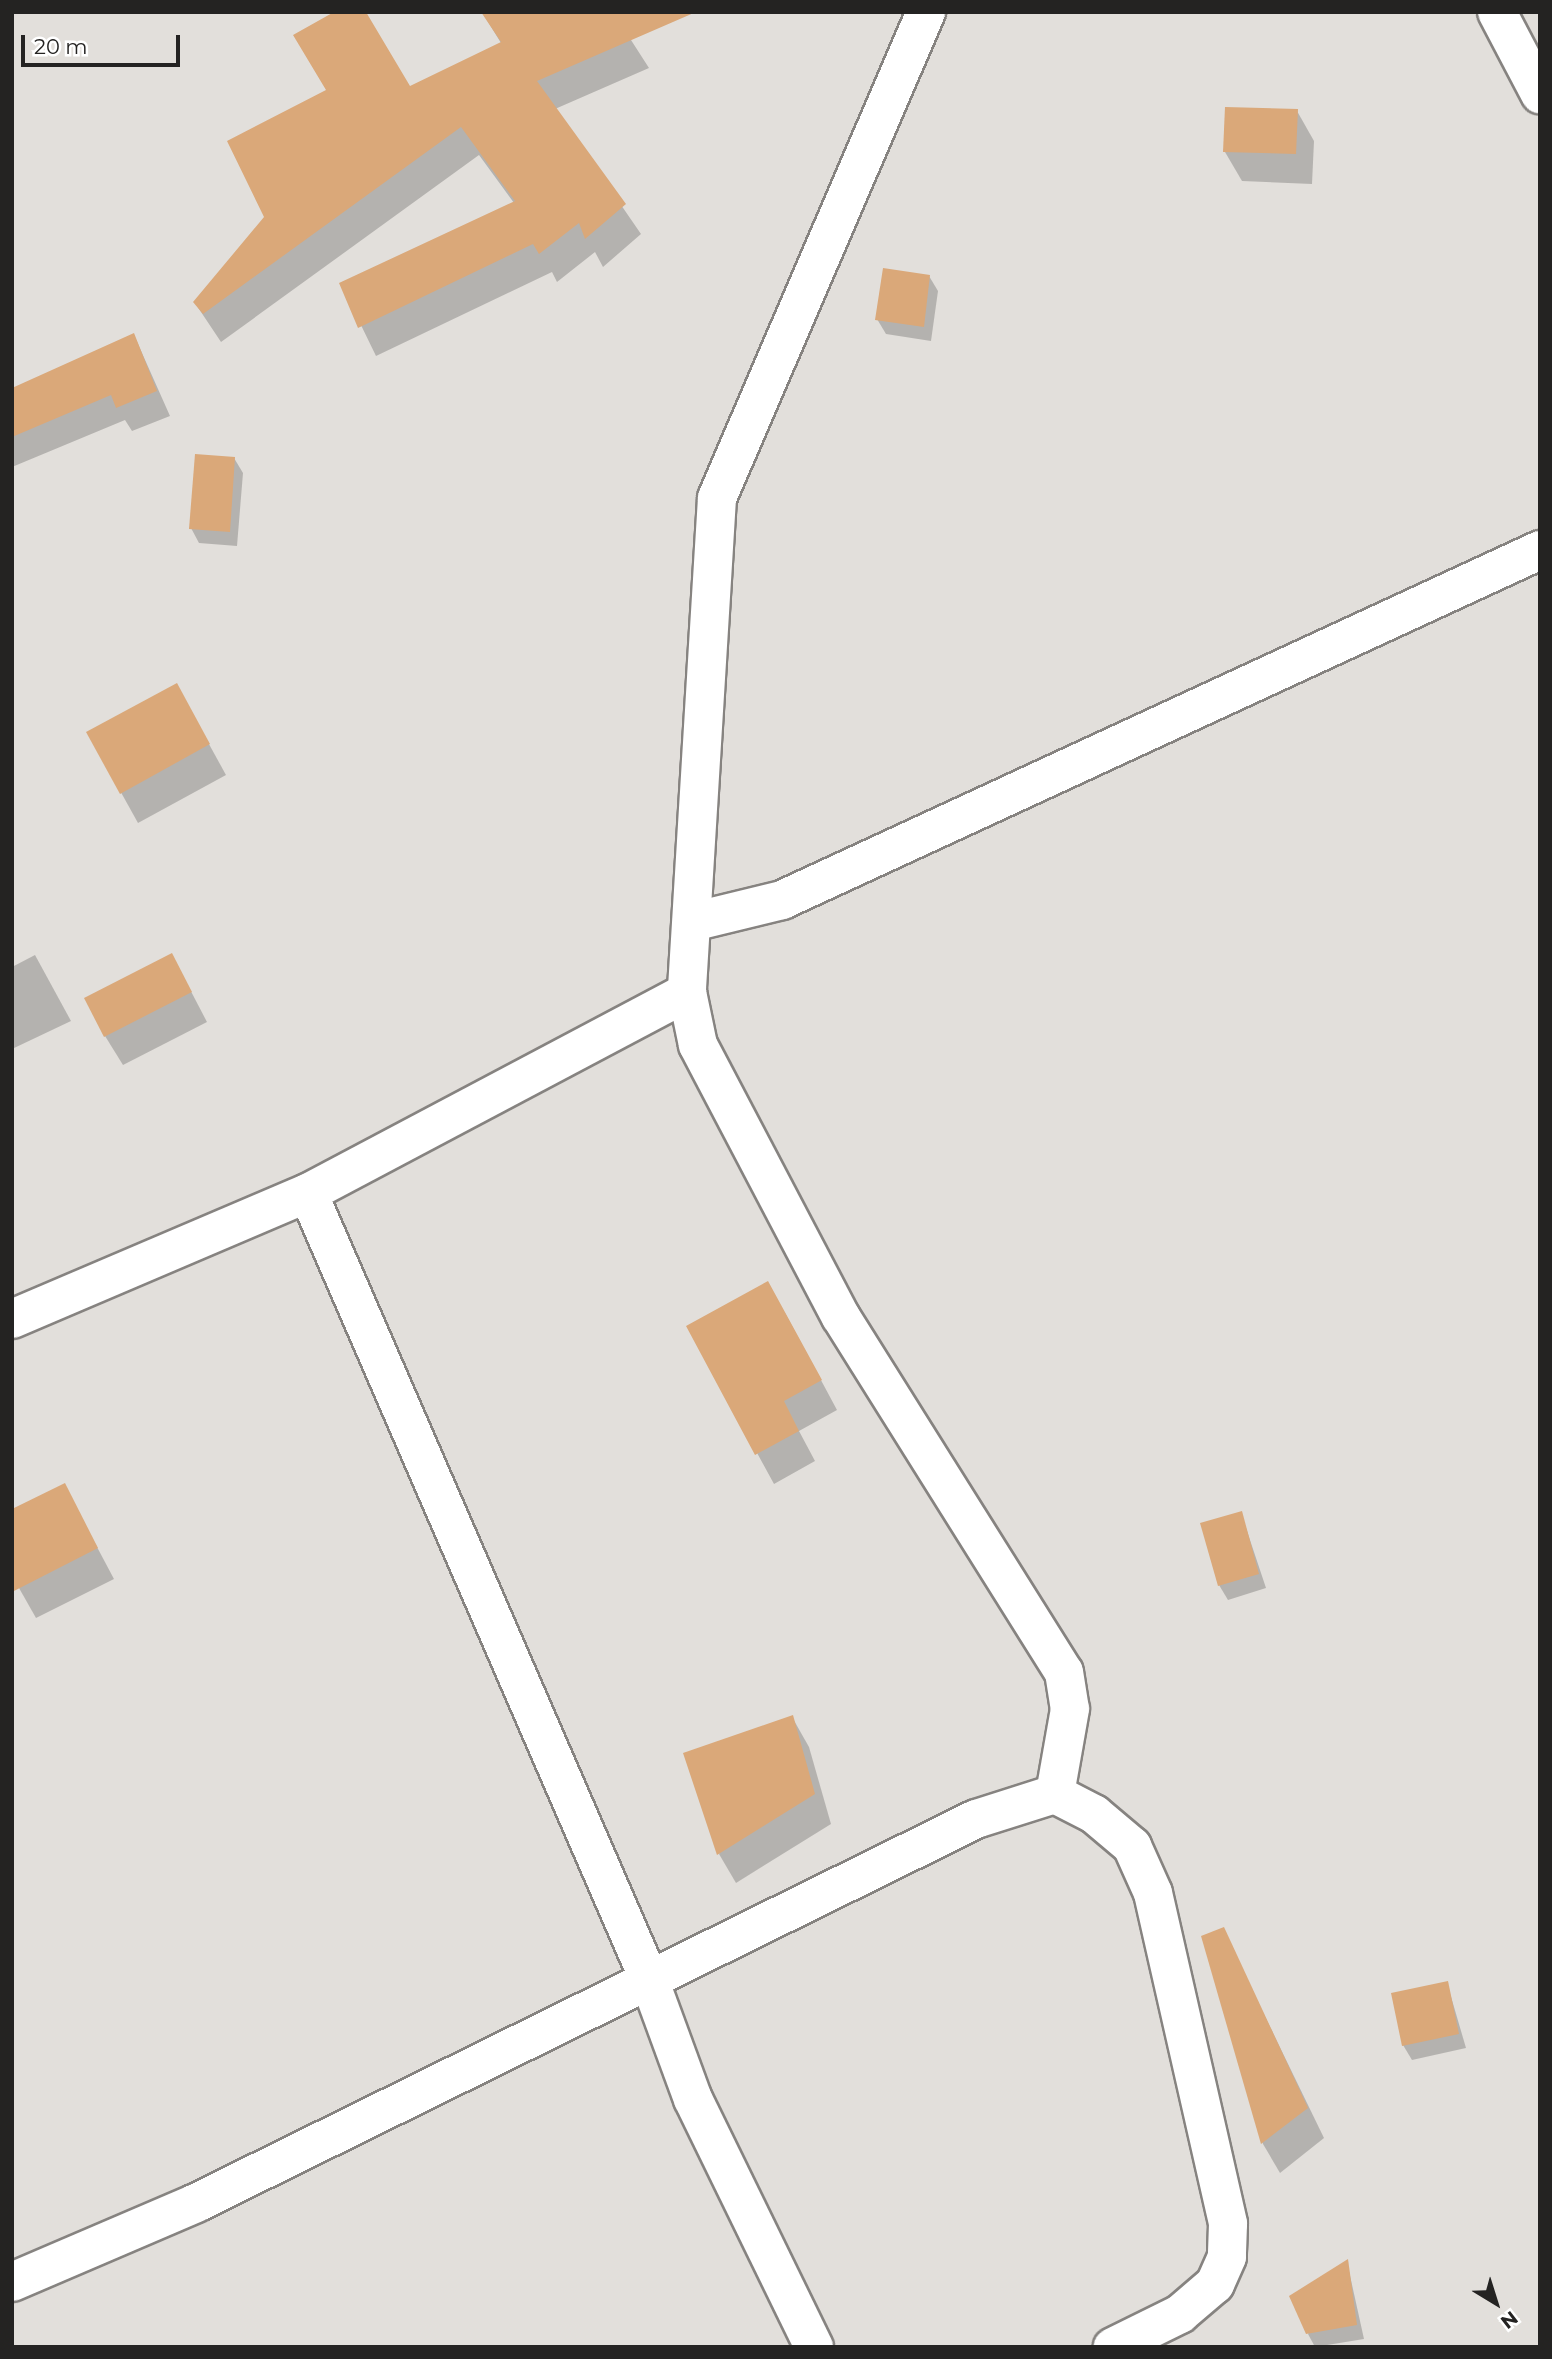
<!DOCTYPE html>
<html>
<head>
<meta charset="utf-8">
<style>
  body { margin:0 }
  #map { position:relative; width:1552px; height:2359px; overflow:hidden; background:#e2dfdb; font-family:Montserrat,sans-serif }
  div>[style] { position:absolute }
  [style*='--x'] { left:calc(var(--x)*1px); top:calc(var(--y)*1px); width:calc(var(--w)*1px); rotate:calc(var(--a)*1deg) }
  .shadow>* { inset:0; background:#0003 }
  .building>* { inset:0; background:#daa879 }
  .roads { filter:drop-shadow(2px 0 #868380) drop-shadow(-2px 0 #868380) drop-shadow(0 2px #868380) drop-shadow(0 -2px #868380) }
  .street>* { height:38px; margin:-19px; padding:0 19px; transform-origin:19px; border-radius:19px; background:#fff }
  span { translate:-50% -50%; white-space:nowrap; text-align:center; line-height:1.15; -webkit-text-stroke:7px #fff; paint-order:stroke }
  .frame { position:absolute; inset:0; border:14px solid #242322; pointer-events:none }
  .north { position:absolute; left:1461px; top:2268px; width:70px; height:70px; -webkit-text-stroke:5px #fff; paint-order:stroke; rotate:142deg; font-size:19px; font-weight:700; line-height:28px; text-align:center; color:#242322 }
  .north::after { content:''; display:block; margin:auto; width:24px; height:32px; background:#242322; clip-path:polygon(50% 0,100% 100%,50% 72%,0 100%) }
  .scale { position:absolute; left:21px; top:35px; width:159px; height:32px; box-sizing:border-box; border:4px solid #242322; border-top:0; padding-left:9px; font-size:21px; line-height:24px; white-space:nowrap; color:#242322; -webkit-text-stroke:5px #fff; paint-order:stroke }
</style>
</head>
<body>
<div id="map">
  <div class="shadow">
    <i style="clip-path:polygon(482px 12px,613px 12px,649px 68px,555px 109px,641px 234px,603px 267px,595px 252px,557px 282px,552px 272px,376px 356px,341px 284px,514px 203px,479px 155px,221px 342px,195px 303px,410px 88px,501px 43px)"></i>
    <i style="clip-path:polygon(1297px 111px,1314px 141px,1312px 184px,1242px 181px,1225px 152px)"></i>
    <i style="clip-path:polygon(929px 276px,938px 291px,931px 341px,886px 334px,877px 319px)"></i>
    <i style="clip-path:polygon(134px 335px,170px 416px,132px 431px,125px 420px,12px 467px,12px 390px)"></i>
    <i style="clip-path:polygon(234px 458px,243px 473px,237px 546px,199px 543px,191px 528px)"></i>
    <i style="clip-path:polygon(193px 715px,226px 775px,138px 823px,88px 733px)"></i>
    <i style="clip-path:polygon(35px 955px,71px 1021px,12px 1049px,12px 967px)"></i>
    <i style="clip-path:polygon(172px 955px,207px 1022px,123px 1065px,105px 1036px)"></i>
    <i style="clip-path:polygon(785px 1313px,837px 1410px,799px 1431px,815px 1461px,774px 1484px,688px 1326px)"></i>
    <i style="clip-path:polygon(64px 1485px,114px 1579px,36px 1618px,19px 1588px)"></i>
    <i style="clip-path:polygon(1241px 1513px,1266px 1588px,1228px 1600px,1219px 1585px)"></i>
    <i style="clip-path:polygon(792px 1717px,809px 1747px,831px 1824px,736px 1883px,719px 1854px)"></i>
    <i style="clip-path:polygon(1223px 1930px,1324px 2138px,1280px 2173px,1263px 2144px,1203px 1937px)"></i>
    <i style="clip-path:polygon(1447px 1983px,1466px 2048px,1412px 2060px,1403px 2045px)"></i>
    <i style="clip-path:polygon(1347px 2262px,1364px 2339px,1315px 2347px,1308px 2334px)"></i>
  </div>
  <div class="building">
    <i style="clip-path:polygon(334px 12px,366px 12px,410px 86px,501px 42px,481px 12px,696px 12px,537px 81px,626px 204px,585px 239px,579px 223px,539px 254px,533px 244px,358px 328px,339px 283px,515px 201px,461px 127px,203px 314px,193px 302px,264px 217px,227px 141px,326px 90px,293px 35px)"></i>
    <i style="clip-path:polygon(1225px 107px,1298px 109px,1296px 154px,1223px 152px)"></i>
    <i style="clip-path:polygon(883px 268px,930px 275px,924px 327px,875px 320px)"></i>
    <i style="clip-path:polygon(134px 333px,157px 391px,116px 408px,111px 395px,12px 437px,12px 388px)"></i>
    <i style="clip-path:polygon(195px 454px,235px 457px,230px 532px,189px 529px)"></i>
    <i style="clip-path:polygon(177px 683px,210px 744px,120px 794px,86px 732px)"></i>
    <i style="clip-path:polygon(172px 953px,192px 992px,104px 1037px,84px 998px)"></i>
    <i style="clip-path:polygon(768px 1281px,822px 1380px,784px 1401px,799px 1431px,755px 1455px,686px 1326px)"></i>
    <i style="clip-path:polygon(65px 1483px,98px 1548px,12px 1592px,12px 1509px)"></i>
    <i style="clip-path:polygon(1242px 1511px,1259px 1574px,1218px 1586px,1200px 1523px)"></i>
    <i style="clip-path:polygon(793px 1715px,815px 1794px,717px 1855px,683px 1753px)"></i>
    <i style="clip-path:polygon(1224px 1927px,1308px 2108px,1261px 2144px,1201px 1936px)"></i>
    <i style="clip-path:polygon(1448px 1981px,1459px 2034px,1402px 2046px,1391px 1993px)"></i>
    <i style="clip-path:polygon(1348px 2259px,1357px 2325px,1306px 2334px,1289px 2296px)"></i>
  </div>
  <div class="roads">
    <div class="street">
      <i style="--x:926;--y:12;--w:529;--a:113.27"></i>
      <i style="--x:717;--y:498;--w:495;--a:93.5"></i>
      <i style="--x:687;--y:992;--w:54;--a:78.3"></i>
      <i style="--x:698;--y:1045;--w:307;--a:62.3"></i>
      <i style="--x:841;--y:1317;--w:419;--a:57.9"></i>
      <i style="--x:1064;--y:1672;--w:37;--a:81"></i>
      <i style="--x:1070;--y:1709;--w:86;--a:100"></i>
      <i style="--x:1497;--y:12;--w:93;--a:62.3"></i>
      <i style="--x:692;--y:922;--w:93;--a:-13.7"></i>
      <i style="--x:782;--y:900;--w:835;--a:-24.78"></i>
      <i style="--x:308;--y:1193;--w:857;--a:66.55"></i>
      <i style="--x:649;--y:1979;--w:128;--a:69.9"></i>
      <i style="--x:693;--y:2099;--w:276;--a:64"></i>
      <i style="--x:12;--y:1319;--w:322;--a:-23.1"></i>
      <i style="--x:308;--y:1193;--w:429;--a:-27.9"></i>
      <i style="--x:12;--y:2282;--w:200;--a:-23.2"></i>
      <i style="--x:196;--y:2203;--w:869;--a:-26.21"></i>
      <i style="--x:976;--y:1819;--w:83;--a:-17.6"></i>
      <i style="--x:1055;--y:1794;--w:44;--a:27.1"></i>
      <i style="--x:1094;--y:1814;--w:50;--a:40.1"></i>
      <i style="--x:1132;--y:1846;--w:51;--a:65.9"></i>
      <i style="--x:1153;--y:1893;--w:339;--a:77.2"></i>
      <i style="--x:1228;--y:2224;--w:33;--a:92"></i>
      <i style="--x:1227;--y:2257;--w:30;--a:114"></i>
      <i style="--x:1215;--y:2284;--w:46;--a:139.4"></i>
      <i style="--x:1180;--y:2314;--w:75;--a:153.8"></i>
    </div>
  </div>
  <div class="frame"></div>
  <div class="north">N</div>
  <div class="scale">20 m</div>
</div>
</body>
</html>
